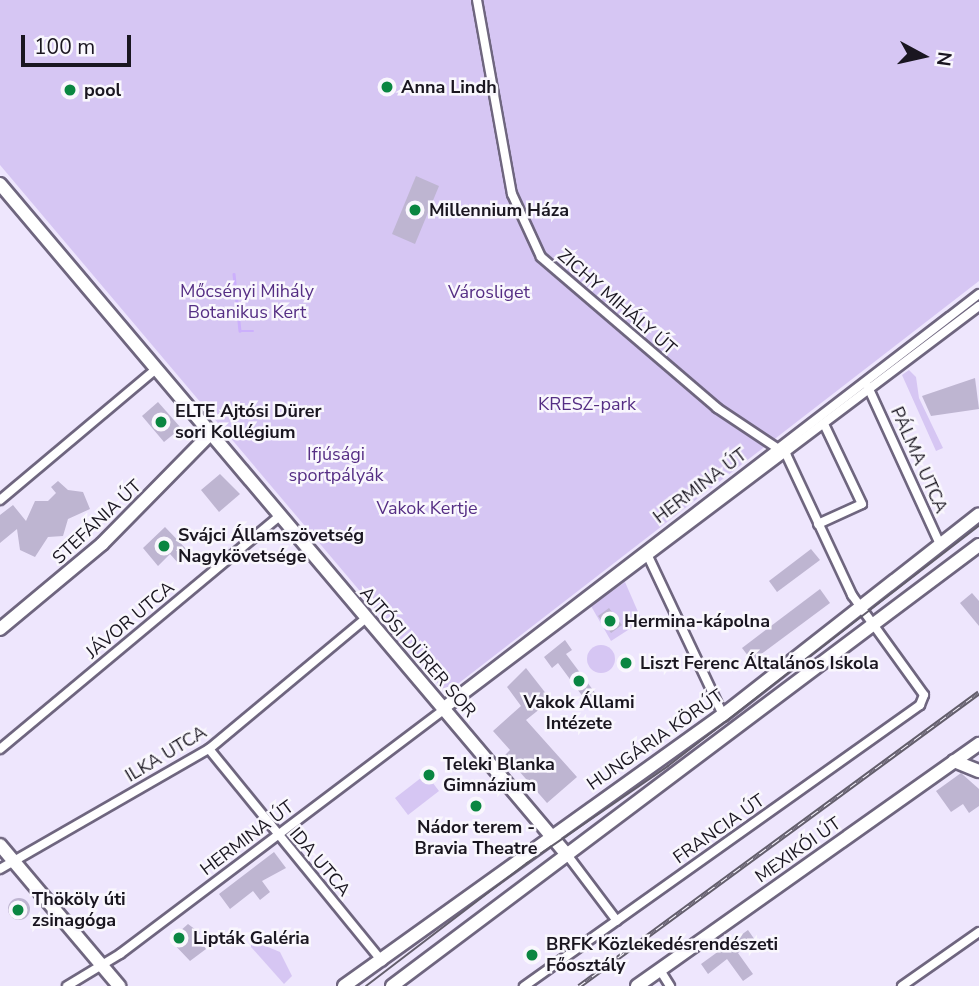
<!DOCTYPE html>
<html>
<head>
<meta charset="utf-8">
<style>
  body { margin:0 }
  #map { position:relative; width:979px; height:986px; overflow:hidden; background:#eee6fd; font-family:"Nunito Sans",sans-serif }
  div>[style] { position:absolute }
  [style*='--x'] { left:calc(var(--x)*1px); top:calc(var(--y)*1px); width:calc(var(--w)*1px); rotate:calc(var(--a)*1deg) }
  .green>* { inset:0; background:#d6c6f3 }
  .round { border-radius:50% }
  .stream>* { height:2.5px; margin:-1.25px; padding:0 1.25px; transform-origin:1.25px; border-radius:1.25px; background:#ccb0fc }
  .building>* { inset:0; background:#beb5d1 }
  .roads { filter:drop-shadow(2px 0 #6f667f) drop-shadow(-2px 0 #6f667f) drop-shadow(0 2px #6f667f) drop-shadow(0 -2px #6f667f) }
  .street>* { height:8px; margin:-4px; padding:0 4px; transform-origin:4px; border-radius:4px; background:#fff }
  .secondary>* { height:12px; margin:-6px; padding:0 6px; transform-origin:6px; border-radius:6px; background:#fff }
  .primary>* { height:12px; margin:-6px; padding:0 6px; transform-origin:6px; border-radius:6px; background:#fff }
  .tram>* { height:2px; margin:-1px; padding:0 1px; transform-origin:1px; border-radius:1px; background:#635e6c }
  .rail>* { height:5px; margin-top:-2.5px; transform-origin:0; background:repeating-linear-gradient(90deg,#f9f7fd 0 8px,#635e6c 0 16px); box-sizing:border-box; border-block:2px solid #635e6c }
  .dots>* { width:19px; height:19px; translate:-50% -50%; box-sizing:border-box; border:4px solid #f9f7fd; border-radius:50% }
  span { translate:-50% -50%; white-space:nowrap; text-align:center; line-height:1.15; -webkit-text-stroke:5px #f9f7fd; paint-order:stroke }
  .poi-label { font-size:18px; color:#1a1620; font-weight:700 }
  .left { translate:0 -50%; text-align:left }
  .park-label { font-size:18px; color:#552e84 }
  .street-label { font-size:18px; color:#1a1620 }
  .north { position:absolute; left:888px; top:21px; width:70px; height:70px; -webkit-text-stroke:5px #f9f7fd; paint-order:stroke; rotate:98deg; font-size:19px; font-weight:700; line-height:28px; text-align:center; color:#1a1620 }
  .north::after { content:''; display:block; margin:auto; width:24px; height:32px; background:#1a1620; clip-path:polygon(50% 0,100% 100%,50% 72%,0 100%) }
  .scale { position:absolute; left:21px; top:35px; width:110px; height:32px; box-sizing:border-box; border:4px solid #1a1620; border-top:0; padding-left:9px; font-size:21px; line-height:24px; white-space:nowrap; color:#1a1620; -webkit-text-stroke:5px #f9f7fd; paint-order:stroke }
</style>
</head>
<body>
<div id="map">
  <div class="green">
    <i style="clip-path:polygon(0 0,979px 0,979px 281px,446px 693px,0 165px)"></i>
    <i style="clip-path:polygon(909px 370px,916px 377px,919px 398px,943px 448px,936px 451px,902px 375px)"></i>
    <i style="clip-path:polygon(625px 582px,642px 621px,611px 641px,591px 606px)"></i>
    <i class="round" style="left:587px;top:645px;width:28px;height:28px"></i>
    <i style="clip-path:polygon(426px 774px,439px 791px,408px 815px,395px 798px)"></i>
    <i style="clip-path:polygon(251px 940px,280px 952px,292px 976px,284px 984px,251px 947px)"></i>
  </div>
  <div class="stream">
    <i style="--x:234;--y:274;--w:57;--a:84"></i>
    <i style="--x:240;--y:331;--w:13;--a:0"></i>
  </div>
  <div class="building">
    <i style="clip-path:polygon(416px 176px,439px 186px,415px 244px,392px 234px)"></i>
    <i style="clip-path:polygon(975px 378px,979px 409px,931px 416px,922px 396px)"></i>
    <i style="clip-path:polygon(158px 402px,181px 428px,164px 442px,142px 416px)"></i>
    <i style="clip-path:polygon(220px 474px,240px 494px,219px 512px,201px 490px)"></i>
    <i style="clip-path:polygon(58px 481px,68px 490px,83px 492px,90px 509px,68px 519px,63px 536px,48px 537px,35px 557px,20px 550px,17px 529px,0 543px,0 515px,13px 505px,26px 521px,35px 501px,48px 501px,56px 493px,51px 487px)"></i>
    <i style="clip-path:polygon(165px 527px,190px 553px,179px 564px,170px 554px,158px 566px,143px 548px)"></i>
    <i style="clip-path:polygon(811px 549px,820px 560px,777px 592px,769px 581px)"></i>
    <i style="clip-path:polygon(820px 589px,830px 603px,752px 661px,742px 648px)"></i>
    <i style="clip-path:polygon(972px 593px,979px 601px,979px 626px,960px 603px)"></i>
    <i style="clip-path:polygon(609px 608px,622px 625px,611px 633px,598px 616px)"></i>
    <i style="clip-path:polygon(565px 640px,572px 650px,566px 654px,596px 694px,586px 701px,558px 663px,552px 668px,544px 657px)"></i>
    <i style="clip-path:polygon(526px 668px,551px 700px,526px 720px,577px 777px,547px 803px,505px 755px,510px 750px,493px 731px,521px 706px,507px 687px)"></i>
    <i style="clip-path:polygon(961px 773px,979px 789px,979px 806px,969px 813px,963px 804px,951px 812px,936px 791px)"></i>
    <i style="clip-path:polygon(274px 852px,286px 868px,262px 881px,270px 892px,260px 900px,253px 891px,230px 909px,219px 894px)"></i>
    <i class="round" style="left:8px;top:898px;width:22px;height:22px"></i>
    <i style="clip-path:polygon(188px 924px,200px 933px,196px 936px,206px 949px,190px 961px,170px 940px)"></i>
    <i style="clip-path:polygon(748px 930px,755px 940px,738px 953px,753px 974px,743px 981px,727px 959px,708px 974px,701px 964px)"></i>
  </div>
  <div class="roads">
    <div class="street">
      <i style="--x:477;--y:0;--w:197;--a:79.8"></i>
      <i style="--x:512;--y:194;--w:69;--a:65.3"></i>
      <i style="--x:541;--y:257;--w:232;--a:40.6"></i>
      <i style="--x:717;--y:408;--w:83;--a:33.7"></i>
      <i style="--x:786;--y:454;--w:156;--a:64.9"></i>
      <i style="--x:852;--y:595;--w:123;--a:54.2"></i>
      <i style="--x:924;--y:695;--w:11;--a:112"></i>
      <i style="--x:920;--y:705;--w:486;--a:144.6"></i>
      <i style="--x:868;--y:387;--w:173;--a:65.4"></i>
      <i style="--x:0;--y:500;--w:204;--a:-40"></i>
      <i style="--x:818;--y:524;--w:48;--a:-24.4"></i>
      <i style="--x:862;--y:504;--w:89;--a:-115.4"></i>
      <i style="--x:647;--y:554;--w:178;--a:64.7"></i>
      <i style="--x:445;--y:705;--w:674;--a:-37.58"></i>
      <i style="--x:0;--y:749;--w:364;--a:-39.8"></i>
      <i style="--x:209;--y:749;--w:274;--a:50.8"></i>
      <i style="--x:568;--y:856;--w:81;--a:53"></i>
      <i style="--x:0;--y:869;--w:241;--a:-29.9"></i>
      <i style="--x:209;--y:749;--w:203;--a:-39.8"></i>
      <i style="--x:660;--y:970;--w:19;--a:58"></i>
      <i style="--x:67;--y:986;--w:62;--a:-31.1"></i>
      <i style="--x:120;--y:954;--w:1076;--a:-37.03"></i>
      <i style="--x:902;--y:986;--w:94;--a:-35"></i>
    </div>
    <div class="secondary">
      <i style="--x:0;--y:184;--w:880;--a:49.79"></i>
      <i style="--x:0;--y:629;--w:133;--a:-39.8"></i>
      <i style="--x:102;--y:544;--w:156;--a:-45.5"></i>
      <i style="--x:954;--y:761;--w:27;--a:22"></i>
      <i style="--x:0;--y:845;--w:185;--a:49.8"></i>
      <i style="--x:637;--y:986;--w:419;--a:-35.3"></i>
    </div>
    <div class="primary">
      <i style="--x:344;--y:986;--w:466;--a:-35.6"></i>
      <i style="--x:723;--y:715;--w:325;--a:-38.1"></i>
      <i style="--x:392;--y:986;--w:734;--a:-36.92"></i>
    </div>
  </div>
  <div class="tram">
    <i style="--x:366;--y:986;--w:203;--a:-37.4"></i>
    <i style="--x:527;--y:863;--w:171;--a:-34.5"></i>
    <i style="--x:668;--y:766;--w:393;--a:-37.7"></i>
  </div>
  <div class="rail">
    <i style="--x:579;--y:986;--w:496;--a:-36.3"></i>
  </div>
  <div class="dots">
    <i style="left:387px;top:87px;background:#0a8641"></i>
    <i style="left:70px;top:90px;background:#0a8641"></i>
    <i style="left:415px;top:210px;background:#0a8641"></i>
    <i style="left:161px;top:422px;background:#0a8641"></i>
    <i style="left:164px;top:546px;background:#0a8641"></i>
    <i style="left:610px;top:621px;background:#0a8641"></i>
    <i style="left:626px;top:663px;background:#0a8641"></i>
    <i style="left:579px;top:681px;background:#0a8641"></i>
    <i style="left:429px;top:775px;background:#0a8641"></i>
    <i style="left:476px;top:806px;background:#0a8641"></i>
    <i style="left:18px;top:910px;background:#0a8641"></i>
    <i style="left:179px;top:938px;background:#0a8641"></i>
    <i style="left:532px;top:955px;background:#0a8641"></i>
  </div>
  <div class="poi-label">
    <span class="left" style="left:401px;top:87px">Anna Lindh</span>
    <span class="left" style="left:84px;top:90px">pool</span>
    <span class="left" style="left:429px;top:210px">Millennium Háza</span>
    <span class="left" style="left:175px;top:422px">ELTE Ajtósi Dürer<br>sori Kollégium</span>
    <span class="left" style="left:178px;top:546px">Svájci Államszövetség<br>Nagykövetsége</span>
    <span class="left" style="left:624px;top:621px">Hermina-kápolna</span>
    <span class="left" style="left:640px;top:663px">Liszt Ferenc Általános Iskola</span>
    <span style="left:579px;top:713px">Vakok Állami<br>Intézete</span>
    <span class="left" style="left:443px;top:775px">Teleki Blanka<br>Gimnázium</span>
    <span style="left:476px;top:838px">Nádor terem -<br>Bravia Theatre</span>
    <span class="left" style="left:32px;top:910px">Thököly úti<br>zsinagóga</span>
    <span class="left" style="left:193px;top:938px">Lipták Galéria</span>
    <span class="left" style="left:546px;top:955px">BRFK Közlekedésrendészeti<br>Főosztály</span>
  </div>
  <div class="park-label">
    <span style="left:247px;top:302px">Mőcsényi Mihály<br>Botanikus Kert</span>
    <span style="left:489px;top:292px">Városliget</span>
    <span style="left:587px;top:404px">KRESZ-park</span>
    <span style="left:336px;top:465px">Ifjúsági<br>sportpályák</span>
    <span style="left:427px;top:508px">Vakok Kertje</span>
  </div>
  <div class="street-label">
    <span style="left:617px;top:302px;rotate:41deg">ZICHY MIHÁLY ÚT</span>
    <span style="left:919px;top:460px;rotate:66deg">PÁLMA UTCA</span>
    <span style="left:700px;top:486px;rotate:-37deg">HERMINA ÚT</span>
    <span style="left:97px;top:522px;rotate:-43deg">STEFÁNIA ÚT</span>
    <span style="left:130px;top:620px;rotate:-40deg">JÁVOR UTCA</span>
    <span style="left:418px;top:652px;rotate:49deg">AJTÓSI DÜRER SOR</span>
    <span style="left:655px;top:740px;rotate:-35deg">HUNGÁRIA KÖRÚT</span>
    <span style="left:166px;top:754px;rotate:-31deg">ILKA UTCA</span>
    <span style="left:719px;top:829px;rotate:-35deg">FRANCIA ÚT</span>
    <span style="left:247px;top:838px;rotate:-37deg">HERMINA ÚT</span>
    <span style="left:798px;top:850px;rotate:-35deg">MEXIKÓI ÚT</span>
    <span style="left:320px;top:862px;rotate:50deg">IDA UTCA</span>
  </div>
  <div class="north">N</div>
  <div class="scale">100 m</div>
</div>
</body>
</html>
